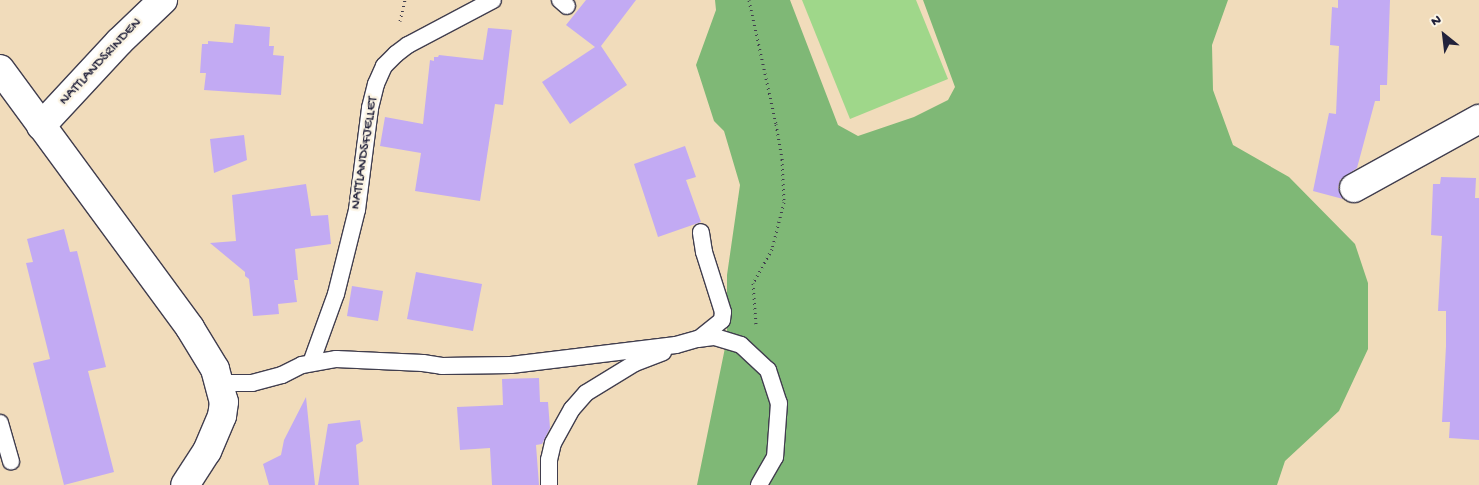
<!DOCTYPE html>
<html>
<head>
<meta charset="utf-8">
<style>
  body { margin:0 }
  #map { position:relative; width:1479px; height:485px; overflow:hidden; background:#f1dcbb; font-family:"Gochi Hand",sans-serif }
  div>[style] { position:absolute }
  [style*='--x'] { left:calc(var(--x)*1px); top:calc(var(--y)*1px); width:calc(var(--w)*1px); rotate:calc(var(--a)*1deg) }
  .green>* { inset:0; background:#9fd78a }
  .forest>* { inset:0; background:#7fb876 }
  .building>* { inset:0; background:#c2aaf3 }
  .path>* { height:3px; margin-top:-1.5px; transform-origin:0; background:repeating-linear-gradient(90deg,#413e4e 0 1px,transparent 0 5px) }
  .roads { filter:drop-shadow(1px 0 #413e4e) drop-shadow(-1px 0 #413e4e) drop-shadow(0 1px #413e4e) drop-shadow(0 -1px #413e4e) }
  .service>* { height:16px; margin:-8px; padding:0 8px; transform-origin:8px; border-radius:8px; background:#fff }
  .minor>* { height:28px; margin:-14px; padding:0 14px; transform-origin:14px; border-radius:14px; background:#fff }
  .tertiary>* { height:28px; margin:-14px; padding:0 14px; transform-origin:14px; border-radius:14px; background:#fff }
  span { translate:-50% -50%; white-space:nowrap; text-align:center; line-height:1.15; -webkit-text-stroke:5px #fcf5e5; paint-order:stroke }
  .street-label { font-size:14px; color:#22223b }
  .north { position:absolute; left:1419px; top:10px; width:50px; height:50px; -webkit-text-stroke:4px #fcf5e5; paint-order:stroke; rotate:331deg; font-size:14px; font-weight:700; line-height:20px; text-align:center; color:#22223b }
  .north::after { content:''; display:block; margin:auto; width:18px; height:22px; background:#22223b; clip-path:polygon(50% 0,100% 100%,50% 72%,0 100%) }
</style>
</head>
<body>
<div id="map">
  <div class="green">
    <i style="clip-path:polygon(802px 0,916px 0,948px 79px,850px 119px)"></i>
  </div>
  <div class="forest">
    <i style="clip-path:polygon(715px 0,790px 0,838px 125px,858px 136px,914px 117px,948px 100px,955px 87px,923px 0,1228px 0,1212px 45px,1213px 90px,1233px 145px,1289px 177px,1355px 244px,1368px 283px,1368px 349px,1339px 411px,1285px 461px,1277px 485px,697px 485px,727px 338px,727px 275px,740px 185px,724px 131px,714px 121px,696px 65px,716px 10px)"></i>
  </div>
  <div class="building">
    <i style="clip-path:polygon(586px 0,636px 0,601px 46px,627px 85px,570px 124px,542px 82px,595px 47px,566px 25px)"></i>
    <i style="clip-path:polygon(1338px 0,1390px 0,1387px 85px,1380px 85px,1380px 101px,1375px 101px,1357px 168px,1340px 180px,1338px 188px,1343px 199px,1313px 191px,1329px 113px,1336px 114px,1339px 46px,1330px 45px,1332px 7px,1338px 8px)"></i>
    <i style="clip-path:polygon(235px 24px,270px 27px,269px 46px,274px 46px,273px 55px,284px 56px,281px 95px,204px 90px,206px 73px,200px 73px,202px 44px,208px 44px,208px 41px,233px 43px)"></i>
    <i style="clip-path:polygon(488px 28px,512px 30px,503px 105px,495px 104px,480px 201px,415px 191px,421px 153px,380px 146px,385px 117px,423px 124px,430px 60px,434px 61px,434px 57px,438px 57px,439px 55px,483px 60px)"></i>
    <i style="clip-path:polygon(244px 135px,247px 160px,214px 173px,210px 139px)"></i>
    <i style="clip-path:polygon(685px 146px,696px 177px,686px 180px,701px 222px,658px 237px,634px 164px)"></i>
    <i style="clip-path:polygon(1441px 177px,1476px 178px,1475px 198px,1479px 198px,1479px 440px,1449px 438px,1450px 422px,1442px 422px,1446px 346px,1446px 311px,1438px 311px,1442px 236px,1431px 235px,1433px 184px,1440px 184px)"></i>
    <i style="clip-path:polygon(306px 184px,311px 216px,328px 215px,331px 244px,295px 249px,298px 280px,294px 280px,297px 302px,278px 304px,279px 314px,253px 316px,249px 279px,245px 276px,245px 272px,210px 243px,236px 241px,232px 195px)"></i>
    <i style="clip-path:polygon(64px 229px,70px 252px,77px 251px,106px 367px,88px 371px,114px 472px,64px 485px,33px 363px,50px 359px,26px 263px,33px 262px,27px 239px)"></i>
    <i style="clip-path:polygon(416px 272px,482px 284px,473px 331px,407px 319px)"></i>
    <i style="clip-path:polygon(352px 286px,383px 291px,378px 321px,347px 316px)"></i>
    <i style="clip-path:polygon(539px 378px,540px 402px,548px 402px,550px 428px,542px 444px,536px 445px,539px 485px,492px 485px,490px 448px,460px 450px,457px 407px,503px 405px,502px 379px)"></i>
    <i style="clip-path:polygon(306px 397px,315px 485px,269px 485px,263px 464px,281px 455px,284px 440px)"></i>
    <i style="clip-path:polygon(360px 420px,363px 441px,356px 445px,359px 485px,318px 485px,328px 424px)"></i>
  </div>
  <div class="path">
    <i style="--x:749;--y:0;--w:127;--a:77.7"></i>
    <i style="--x:776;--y:124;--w:36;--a:80"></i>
    <i style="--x:782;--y:159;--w:43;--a:87.3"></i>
    <i style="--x:784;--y:202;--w:49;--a:104.3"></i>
    <i style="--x:772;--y:249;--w:39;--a:119"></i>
    <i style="--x:753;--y:283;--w:41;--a:85.8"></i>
    <i style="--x:400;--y:21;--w:22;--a:-77"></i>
  </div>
  <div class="roads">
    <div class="service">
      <i style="--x:560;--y:0;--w:9;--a:41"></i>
      <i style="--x:698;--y:339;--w:17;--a:-7"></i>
      <i style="--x:715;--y:337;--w:27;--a:17"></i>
      <i style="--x:741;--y:345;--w:37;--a:43"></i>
      <i style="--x:768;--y:370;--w:35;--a:72"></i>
      <i style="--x:779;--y:403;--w:54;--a:94.2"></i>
      <i style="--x:775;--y:457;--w:32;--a:120"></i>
      <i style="--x:311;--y:363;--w:73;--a:-70.1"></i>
      <i style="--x:336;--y:294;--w:87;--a:-76"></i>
      <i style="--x:357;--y:210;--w:103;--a:-82.7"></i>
      <i style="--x:370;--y:108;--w:25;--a:-76"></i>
      <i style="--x:376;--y:84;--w:20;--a:-66"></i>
      <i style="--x:384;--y:66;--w:17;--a:-45"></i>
      <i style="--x:396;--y:54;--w:15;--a:-37"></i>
      <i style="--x:408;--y:45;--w:96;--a:-27.9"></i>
      <i style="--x:222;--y:387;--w:10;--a:-24"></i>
      <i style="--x:231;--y:383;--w:21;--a:0"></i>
      <i style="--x:252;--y:383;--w:31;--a:-15"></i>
      <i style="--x:282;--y:375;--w:22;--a:-27"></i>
      <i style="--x:302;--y:365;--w:35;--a:-10"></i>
      <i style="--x:336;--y:359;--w:87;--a:2.6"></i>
      <i style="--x:423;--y:363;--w:19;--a:9"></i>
      <i style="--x:442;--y:366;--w:69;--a:-0.8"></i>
      <i style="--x:511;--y:365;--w:166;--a:-6.9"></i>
      <i style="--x:676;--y:345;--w:25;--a:-16"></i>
      <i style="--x:700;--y:338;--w:28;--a:-39"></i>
      <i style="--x:722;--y:320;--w:8;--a:-83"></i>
      <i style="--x:723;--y:312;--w:63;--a:-107.6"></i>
      <i style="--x:704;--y:252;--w:20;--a:-99"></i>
      <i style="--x:0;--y:423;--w:40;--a:74"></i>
      <i style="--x:549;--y:485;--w:25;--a:-90"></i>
      <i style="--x:549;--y:460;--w:17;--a:-77"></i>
      <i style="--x:553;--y:443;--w:39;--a:-61"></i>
      <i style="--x:572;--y:409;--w:21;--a:-49"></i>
      <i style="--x:586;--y:393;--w:57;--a:-31.5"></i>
      <i style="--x:635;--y:363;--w:30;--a:-21"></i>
    </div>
    <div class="minor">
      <i style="--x:41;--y:126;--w:115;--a:-47.1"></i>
      <i style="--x:119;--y:42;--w:61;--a:-43.7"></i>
      <i style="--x:1354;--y:188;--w:143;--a:-28.9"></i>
    </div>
    <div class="tertiary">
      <i style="--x:0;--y:69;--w:321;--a:53.7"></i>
      <i style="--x:190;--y:328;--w:48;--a:58.6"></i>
      <i style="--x:215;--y:369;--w:34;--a:75"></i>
      <i style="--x:224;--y:402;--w:14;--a:98"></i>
      <i style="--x:222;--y:416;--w:38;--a:113"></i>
      <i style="--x:207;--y:451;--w:40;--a:122.9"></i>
    </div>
  </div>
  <div class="street-label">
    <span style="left:101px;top:62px;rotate:-47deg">NATTLANDSRINDEN</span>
    <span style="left:365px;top:153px;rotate:-81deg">NATTLANDSFJELLET</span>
  </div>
  <div class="north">N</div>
</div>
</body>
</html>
